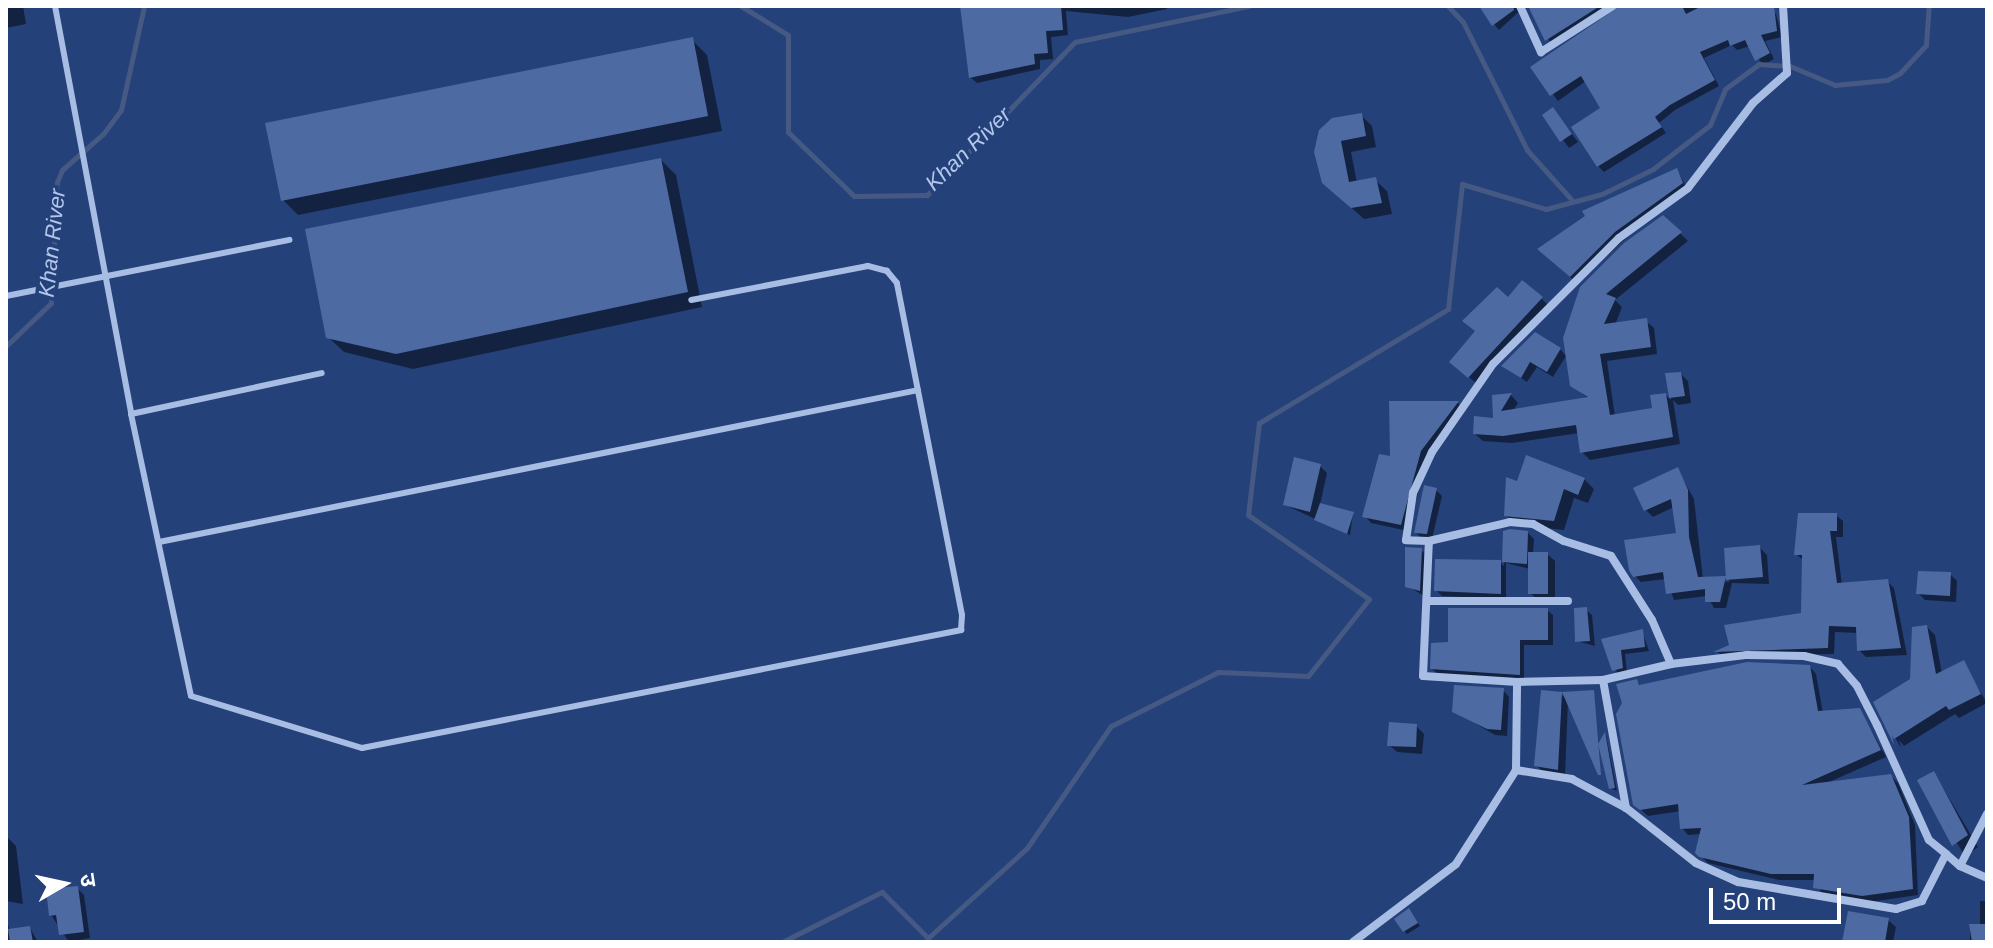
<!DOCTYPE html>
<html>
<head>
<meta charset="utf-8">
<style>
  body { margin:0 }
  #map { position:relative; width:1993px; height:948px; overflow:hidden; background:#25417a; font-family:Arial,"Noto Sans Devanagari",sans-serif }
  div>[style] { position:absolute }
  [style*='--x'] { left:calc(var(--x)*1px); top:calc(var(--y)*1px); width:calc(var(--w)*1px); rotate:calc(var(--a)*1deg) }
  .shadow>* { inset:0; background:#0007 }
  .stream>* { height:5px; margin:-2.5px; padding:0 2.5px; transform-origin:2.5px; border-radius:2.5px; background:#455983 }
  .building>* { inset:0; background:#4e6aa3 }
  .lane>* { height:6px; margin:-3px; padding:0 3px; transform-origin:3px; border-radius:3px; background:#a8bde4 }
  .street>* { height:8px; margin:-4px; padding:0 4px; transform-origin:4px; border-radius:4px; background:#a8bde4 }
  span { translate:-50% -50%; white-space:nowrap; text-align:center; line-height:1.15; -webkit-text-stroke:7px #25417a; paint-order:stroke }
  .water-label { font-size:22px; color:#b3c7ec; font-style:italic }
  .frame { position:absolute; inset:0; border:8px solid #fff; pointer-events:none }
  .north { position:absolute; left:24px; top:844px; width:80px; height:80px; -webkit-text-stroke:6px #25417a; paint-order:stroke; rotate:81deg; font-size:22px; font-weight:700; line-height:32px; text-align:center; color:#fff }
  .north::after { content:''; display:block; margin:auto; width:28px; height:36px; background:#fff; clip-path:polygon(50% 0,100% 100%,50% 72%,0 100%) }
  .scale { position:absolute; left:1709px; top:888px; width:132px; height:36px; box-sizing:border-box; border:4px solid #fff; border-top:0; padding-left:10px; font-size:24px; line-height:28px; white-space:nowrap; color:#fff; -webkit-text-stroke:6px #25417a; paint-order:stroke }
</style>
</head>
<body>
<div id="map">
  <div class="shadow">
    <i style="clip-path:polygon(6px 6px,23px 6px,26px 24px,6px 28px)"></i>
    <i style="clip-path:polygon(962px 6px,1167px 6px,1167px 9px,1128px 17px,1066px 11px,1068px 35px,1051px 37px,1053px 59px,1040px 60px,1040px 69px,977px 83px,970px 77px)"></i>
    <i style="clip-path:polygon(1479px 6px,1525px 6px,1499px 30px)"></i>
    <i style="clip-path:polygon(1528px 6px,1614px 6px,1552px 45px)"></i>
    <i style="clip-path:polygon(1620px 6px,1765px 6px,1776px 14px,1782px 37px,1765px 41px,1774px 59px,1763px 65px,1750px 46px,1737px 50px,1732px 45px,1704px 58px,1719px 86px,1675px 110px,1659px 123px,1666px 133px,1604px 172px,1598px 166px,1602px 109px,1586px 81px,1558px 101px,1533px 67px,1619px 13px)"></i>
    <i style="clip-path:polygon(692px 40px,707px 55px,722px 131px,298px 215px,283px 200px)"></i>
    <i style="clip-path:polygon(1553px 109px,1578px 142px,1569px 148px,1545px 115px)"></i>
    <i style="clip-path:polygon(1361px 115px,1372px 126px,1376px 147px,1351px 152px,1357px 183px,1375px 180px,1387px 191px,1392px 214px,1364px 219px,1336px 194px,1333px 120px)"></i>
    <i style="clip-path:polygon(661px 160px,676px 175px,702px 307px,413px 369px,344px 352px,328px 337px)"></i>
    <i style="clip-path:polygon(1677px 170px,1688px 190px,1657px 210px,1577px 283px,1546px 256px)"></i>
    <i style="clip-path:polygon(1663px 217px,1688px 241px,1615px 300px,1622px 307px,1615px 325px,1646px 321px,1654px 328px,1657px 354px,1607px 361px,1615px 417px,1654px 410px,1666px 395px,1671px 400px,1668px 375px,1681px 374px,1688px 381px,1691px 403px,1678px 405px,1673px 400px,1680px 444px,1590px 460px,1582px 452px,1579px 433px,1512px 443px,1483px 441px,1475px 434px,1495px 420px,1494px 397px,1511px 395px,1518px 403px,1513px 411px,1589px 399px,1572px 385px,1565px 338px)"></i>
    <i style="clip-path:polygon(1541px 298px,1548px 305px,1476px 383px,1459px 369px,1477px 332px,1509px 299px)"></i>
    <i style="clip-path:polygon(1560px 349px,1566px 356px,1553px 377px,1537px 367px,1527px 382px,1503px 366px)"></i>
    <i style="clip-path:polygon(1391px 403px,1458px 403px,1464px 409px,1427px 458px,1408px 531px,1371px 523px,1365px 516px,1392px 459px)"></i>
    <i style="clip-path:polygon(1320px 466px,1327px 473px,1320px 505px,1353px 514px,1350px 535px,1285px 505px)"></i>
    <i style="clip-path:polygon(1677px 469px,1694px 499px,1703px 579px,1729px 582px,1726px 550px,1759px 547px,1767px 555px,1769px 584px,1732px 583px,1726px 608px,1714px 608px,1707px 596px,1674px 600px,1666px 579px,1641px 582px,1634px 575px,1678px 535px,1674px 507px,1653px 517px,1646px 510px)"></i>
    <i style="clip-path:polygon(1584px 479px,1594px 489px,1588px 503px,1574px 498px,1564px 530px,1516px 525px,1506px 515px,1518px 483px)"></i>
    <i style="clip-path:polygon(1436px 490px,1442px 496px,1432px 539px,1422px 538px,1416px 533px)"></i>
    <i style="clip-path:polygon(1836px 515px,1843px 521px,1843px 537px,1836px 537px,1842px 585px,1887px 581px,1894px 588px,1907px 655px,1866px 657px,1859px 650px,1858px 633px,1835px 632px,1834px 654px,1722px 656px,1717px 651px,1803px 615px,1804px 561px,1796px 554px)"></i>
    <i style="clip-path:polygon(1528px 533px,1534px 539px,1533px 554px,1547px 554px,1555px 561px,1555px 600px,1538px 600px,1530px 593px,1530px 569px,1506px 563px,1506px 599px,1442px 596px,1436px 590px,1500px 562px,1504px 566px,1505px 536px)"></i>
    <i style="clip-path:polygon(1421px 550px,1428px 557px,1426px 597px,1407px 586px)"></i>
    <i style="clip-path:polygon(1950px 574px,1957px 581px,1956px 602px,1925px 600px,1918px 593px)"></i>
    <i style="clip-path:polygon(1547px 610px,1553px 615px,1553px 645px,1524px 645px,1524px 679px,1438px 674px,1432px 669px,1450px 644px)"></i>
    <i style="clip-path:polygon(1586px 610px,1592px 615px,1595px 646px,1577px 641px)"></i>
    <i style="clip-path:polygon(1927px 627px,1935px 635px,1942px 674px,1963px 663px,1987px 703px,1959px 718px,1955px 714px,1904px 746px,1899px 740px,1901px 748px,1876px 703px,1912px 680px)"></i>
    <i style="clip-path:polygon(1642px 631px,1649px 651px,1625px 654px,1627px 673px,1618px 675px,1604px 640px)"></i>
    <i style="clip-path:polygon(1810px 667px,1816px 674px,1823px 713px,1860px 710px,1886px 757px,1829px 782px,1891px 776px,1898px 783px,1915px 825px,1918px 895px,1870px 902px,1822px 894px,1816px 880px,1779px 880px,1708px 863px,1697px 852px,1701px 834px,1688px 835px,1682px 828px,1681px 811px,1648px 816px,1635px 804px,1636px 681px,1641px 686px)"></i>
    <i style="clip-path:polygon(1503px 690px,1509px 697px,1507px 736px,1495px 735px,1454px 711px)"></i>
    <i style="clip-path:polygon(1593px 692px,1599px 747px,1606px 735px,1617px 791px,1610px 788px,1599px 748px,1600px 775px,1568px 701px,1565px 776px,1543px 772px,1536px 765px,1561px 694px,1567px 700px)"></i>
    <i style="clip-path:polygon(1416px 726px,1424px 734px,1422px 754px,1397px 752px,1389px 745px)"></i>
    <i style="clip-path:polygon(1934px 773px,1978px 847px,1965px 856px,1919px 781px)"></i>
    <i style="clip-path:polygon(8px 838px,16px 846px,23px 904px,6px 901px)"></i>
    <i style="clip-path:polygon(77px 888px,84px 895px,90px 938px,69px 942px,51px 915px)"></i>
    <i style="clip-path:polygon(1980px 901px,1987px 901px,1987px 942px,1970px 942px,1970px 926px,1980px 926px)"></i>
    <i style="clip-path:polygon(1412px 914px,1420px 926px,1407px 934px,1404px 931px)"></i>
    <i style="clip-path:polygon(6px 918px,10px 931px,30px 928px,38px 942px,6px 942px)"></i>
    <i style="clip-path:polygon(1888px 920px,1896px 927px,1893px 942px,1855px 942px)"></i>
  </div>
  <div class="stream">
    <i style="--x:741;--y:6;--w:55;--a:31.7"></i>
    <i style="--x:788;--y:35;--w:97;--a:90"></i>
    <i style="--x:788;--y:132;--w:92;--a:44.1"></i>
    <i style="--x:854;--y:196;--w:73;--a:-0.8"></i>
    <i style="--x:927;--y:195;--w:213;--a:-46"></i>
    <i style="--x:1075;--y:42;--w:178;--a:-11.7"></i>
    <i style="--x:1448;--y:6;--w:22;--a:47"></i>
    <i style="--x:1463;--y:22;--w:143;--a:63.4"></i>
    <i style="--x:1527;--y:150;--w:66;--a:48.1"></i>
    <i style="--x:6;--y:346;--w:62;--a:-43.7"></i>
    <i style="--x:51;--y:303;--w:121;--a:-87.2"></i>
    <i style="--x:57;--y:182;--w:13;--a:-67"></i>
    <i style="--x:62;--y:170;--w:55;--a:-41.3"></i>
    <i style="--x:103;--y:134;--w:30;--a:-53"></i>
    <i style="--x:121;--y:110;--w:107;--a:-77.5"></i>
    <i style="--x:782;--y:942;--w:112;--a:-26.6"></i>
    <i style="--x:882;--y:892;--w:65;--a:45"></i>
    <i style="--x:928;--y:938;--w:134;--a:-42.3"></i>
    <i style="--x:1027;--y:848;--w:148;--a:-55.5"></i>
    <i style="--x:1111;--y:726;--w:120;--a:-26.8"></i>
    <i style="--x:1218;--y:672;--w:90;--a:2.5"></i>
    <i style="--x:1308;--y:676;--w:98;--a:-51.6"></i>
    <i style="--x:1369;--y:599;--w:147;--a:-145.2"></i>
    <i style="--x:1248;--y:515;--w:93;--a:-83.2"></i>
    <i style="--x:1259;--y:423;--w:221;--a:-31.1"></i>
    <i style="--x:1448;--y:309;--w:126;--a:-83.6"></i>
    <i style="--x:1462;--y:184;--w:88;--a:16.6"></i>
    <i style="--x:1546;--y:209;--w:58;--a:-15"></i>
    <i style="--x:1602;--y:194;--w:57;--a:-26.1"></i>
    <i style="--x:1653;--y:169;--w:72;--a:-37.7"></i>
    <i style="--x:1710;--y:125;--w:39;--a:-67"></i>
    <i style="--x:1725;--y:89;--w:42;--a:-36.3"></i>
    <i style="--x:1759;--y:64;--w:31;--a:4"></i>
    <i style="--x:1790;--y:66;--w:49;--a:22.9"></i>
    <i style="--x:1835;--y:85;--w:52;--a:-5.5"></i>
    <i style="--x:1887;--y:80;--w:15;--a:-28"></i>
    <i style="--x:1900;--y:73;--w:38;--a:-47"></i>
    <i style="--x:1926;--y:45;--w:39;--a:-86"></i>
  </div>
  <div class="building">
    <i style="clip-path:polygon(960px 6px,1061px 6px,1063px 30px,1046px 31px,1048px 53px,1034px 54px,1035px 64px,969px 78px)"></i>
    <i style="clip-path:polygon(1479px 6px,1513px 6px,1514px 10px,1492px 26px)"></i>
    <i style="clip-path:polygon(1528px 6px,1600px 6px,1545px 41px)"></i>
    <i style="clip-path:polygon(1620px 6px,1682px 6px,1686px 14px,1702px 6px,1774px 6px,1777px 31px,1761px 35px,1770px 53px,1755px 61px,1745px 40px,1730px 46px,1728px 40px,1700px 52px,1715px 80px,1670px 105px,1655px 117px,1662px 127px,1597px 167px,1571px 127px,1600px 108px,1581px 76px,1550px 96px,1530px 67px)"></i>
    <i style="clip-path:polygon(693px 37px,708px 116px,281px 201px,265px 123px)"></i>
    <i style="clip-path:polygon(1553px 107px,1572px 134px,1560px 142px,1542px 115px)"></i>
    <i style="clip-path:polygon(1362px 113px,1366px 136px,1341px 141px,1349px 182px,1376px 177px,1382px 203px,1351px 208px,1322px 183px,1314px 152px,1319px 130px,1332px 118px)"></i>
    <i style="clip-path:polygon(661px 158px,688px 292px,396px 354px,326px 338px,305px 229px)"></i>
    <i style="clip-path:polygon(1677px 168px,1683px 183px,1615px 232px,1570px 277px,1537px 249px,1585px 216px,1582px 211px)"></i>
    <i style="clip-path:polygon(1663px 215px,1682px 232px,1606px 294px,1616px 298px,1604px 324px,1647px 318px,1651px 347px,1600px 354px,1610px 415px,1652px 408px,1650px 395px,1666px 393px,1673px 437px,1580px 453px,1576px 425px,1503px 436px,1473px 434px,1474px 416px,1493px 418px,1492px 395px,1512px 393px,1501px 411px,1588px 397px,1570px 386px,1563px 338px,1580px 287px,1624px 243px)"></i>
    <i style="clip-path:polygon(1522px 280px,1543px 297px,1468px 378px,1449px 362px,1475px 331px,1462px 321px,1497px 287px,1508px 297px)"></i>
    <i style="clip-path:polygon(1535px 332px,1561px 348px,1547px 372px,1530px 362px,1521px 378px,1501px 366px)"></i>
    <i style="clip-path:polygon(1681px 372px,1685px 396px,1669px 398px,1665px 373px)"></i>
    <i style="clip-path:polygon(1389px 401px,1459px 401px,1421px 451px,1401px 525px,1362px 517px,1379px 454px,1390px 456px)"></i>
    <i style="clip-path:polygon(1526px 455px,1585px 478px,1578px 495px,1564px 489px,1554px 521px,1504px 516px,1506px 477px,1517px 481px)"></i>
    <i style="clip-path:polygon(1294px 457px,1321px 464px,1310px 512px,1283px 505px)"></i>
    <i style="clip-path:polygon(1678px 467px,1688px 490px,1689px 537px,1698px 577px,1726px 576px,1720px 602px,1705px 602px,1705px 589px,1666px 594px,1663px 572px,1633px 577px,1629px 570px,1624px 540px,1676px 533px,1671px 499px,1644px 511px,1633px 488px)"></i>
    <i style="clip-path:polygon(1424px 485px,1437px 488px,1427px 534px,1414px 533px)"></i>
    <i style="clip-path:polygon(1320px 503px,1354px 512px,1347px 534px,1314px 520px)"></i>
    <i style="clip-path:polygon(1798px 513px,1837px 513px,1837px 531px,1830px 531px,1837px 583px,1888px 579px,1901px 648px,1857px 651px,1856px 627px,1829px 626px,1828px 648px,1713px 652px,1729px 645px,1724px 625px,1801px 613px,1802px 555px,1794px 555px)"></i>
    <i style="clip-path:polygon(1510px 529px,1528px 531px,1527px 564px,1502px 562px,1503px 531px)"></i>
    <i style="clip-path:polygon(1760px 545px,1763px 577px,1726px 580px,1724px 548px)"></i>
    <i style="clip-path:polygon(1405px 547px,1422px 548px,1420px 591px,1405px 587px)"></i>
    <i style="clip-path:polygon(1528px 552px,1548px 552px,1548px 594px,1528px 594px)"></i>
    <i style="clip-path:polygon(1435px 559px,1501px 560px,1501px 594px,1434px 591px)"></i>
    <i style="clip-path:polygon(1918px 571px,1951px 572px,1950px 596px,1916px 594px)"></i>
    <i style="clip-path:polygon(1587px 607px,1590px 641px,1575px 642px,1574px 608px)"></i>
    <i style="clip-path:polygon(1448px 608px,1548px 608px,1548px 640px,1520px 640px,1520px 675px,1430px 669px,1431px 643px,1448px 642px)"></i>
    <i style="clip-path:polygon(1927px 625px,1936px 674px,1964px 660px,1981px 694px,1949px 710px,1946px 706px,1894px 739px,1892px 735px,1894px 745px,1873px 702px,1910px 679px,1912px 627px)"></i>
    <i style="clip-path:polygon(1643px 629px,1645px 647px,1621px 650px,1623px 668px,1612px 671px,1601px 639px)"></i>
    <i style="clip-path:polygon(1747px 662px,1810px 665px,1818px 711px,1860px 708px,1881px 750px,1802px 785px,1891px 774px,1909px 817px,1913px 889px,1862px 896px,1813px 888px,1814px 874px,1771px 874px,1699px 857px,1695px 853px,1701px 828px,1680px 829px,1678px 804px,1640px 810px,1633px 805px,1616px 714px,1622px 703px,1616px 684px,1637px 679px,1639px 685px)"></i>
    <i style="clip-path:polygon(1454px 685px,1504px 688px,1501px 730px,1487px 729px,1452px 712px)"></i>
    <i style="clip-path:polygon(1541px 690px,1562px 692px,1558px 770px,1534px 766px)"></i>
    <i style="clip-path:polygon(1594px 690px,1601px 775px,1598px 775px,1562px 692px)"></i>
    <i style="clip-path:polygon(1389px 722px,1417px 724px,1416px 747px,1387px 746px)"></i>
    <i style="clip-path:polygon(1605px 732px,1615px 788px,1609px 789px,1598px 744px)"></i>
    <i style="clip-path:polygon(1934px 771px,1968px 835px,1952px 846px,1917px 780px)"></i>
    <i style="clip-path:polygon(78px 886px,84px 932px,59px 935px,56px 915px,49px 916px,46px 889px)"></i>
    <i style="clip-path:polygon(1409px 908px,1418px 923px,1403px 932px,1394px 919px)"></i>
    <i style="clip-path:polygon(1848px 911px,1889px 918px,1885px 942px,1842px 942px)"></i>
    <i style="clip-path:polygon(1969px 924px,1987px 924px,1987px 942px,1972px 942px)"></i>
    <i style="clip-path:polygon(30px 926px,33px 942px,10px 942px,8px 929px)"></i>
  </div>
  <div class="lane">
    <i style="--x:55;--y:6;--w:415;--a:79.4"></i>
    <i style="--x:131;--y:414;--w:288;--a:78"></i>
    <i style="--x:191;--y:696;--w:179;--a:16.9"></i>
    <i style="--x:362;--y:748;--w:611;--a:-11.14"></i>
    <i style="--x:961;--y:630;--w:15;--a:-86"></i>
    <i style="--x:962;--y:615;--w:338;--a:-101.1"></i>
    <i style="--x:897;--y:283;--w:16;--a:-130"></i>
    <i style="--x:887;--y:271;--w:20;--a:-165"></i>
    <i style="--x:868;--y:266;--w:180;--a:169.1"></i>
    <i style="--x:6;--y:296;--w:289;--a:-11.2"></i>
    <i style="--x:131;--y:414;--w:195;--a:-12.1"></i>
    <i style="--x:159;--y:542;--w:774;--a:-11.32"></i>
  </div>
  <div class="street">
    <i style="--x:1520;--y:6;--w:51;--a:65.5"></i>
    <i style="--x:1541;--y:52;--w:85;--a:-32.6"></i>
    <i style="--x:1429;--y:541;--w:83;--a:-13.2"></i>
    <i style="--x:1510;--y:522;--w:23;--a:5"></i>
    <i style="--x:1533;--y:524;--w:35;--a:29"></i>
    <i style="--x:1564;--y:541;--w:49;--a:17.7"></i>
    <i style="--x:1611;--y:556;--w:76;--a:57.4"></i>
    <i style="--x:1652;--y:620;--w:48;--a:66.6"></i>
    <i style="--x:1427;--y:601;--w:141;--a:0"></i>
    <i style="--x:1517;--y:682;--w:86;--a:-1.3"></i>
    <i style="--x:1626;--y:808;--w:61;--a:-151.8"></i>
    <i style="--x:1572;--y:779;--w:57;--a:-170.9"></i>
    <i style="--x:1516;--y:770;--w:88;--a:-89.3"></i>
    <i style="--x:1517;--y:682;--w:94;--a:-176.3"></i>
    <i style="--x:1423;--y:676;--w:135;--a:-87.5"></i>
    <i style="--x:1429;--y:541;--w:23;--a:-178"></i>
    <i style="--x:1406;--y:540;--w:48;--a:-81.5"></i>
    <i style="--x:1413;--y:493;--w:45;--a:-65.1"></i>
    <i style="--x:1432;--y:452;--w:107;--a:-55.3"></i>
    <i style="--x:1493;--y:364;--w:178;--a:-45"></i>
    <i style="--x:1619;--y:238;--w:85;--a:-35.9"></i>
    <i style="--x:1688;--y:188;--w:107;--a:-52.6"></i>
    <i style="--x:1753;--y:103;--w:45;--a:-41.4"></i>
    <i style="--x:1787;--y:73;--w:67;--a:-93.4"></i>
    <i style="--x:1946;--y:854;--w:53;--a:117.1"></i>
    <i style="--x:1922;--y:901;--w:27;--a:163"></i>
    <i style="--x:1896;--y:909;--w:160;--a:-170.3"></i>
    <i style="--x:1738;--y:882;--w:46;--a:-155.7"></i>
    <i style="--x:1696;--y:863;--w:89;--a:-141.8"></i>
    <i style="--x:1626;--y:808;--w:130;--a:-100.2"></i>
    <i style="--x:1603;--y:680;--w:70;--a:-13.2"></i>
    <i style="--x:1671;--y:664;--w:77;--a:-6.8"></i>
    <i style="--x:1747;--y:655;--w:57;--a:1"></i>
    <i style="--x:1804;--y:656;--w:35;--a:13"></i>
    <i style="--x:1838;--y:664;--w:29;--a:49"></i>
    <i style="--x:1857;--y:686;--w:44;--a:62.9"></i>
    <i style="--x:1877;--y:725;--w:126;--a:65.7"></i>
    <i style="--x:1929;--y:840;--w:22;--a:39"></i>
    <i style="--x:1946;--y:854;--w:18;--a:41"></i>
    <i style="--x:1960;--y:866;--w:30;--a:24"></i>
    <i style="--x:1960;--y:866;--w:59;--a:-62.6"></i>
    <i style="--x:1353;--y:942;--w:129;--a:-37.1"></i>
    <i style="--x:1456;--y:864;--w:112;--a:-57.4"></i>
  </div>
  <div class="water-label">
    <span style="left:968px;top:149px;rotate:-44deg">Khan River</span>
    <span style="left:52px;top:243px;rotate:-84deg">Khan River</span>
  </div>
  <div class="frame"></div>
  <div class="north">उ</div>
  <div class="scale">50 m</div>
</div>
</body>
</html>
